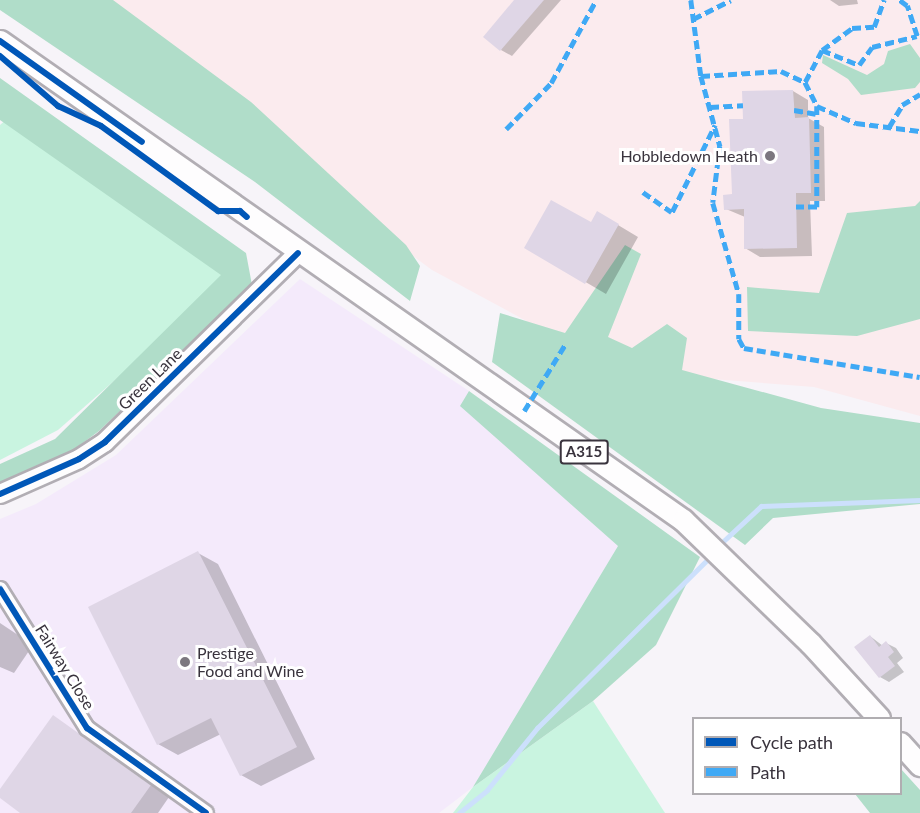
<!DOCTYPE html>
<html>
<head>
<meta charset="utf-8">
<style>
  body { margin:0 }
  #map { position:relative; width:920px; height:813px; overflow:hidden; background:#f7f4f9; font-family:Lato,sans-serif }
  div>[style] { position:absolute }
  [style*='--x'] { left:calc(var(--x)*1px); top:calc(var(--y)*1px); width:calc(var(--w)*1px); rotate:calc(var(--a)*1deg) }
  .commercial>* { inset:0; background:#fbebee }
  .built>* { inset:0; background:#f4eafb }
  .green>* { inset:0; background:#c9f4e0 }
  .forest>* { inset:0; background:#b0ddc9 }
  .shadow>* { inset:0; background:#0003 }
  .stream>* { height:5px; margin:-2.5px; padding:0 2.5px; transform-origin:2.5px; border-radius:2.5px; background:#cce0fc }
  .building>* { inset:0; background:#dfd6e6 }
  .roads { filter:drop-shadow(2px 0 #b2aeb4) drop-shadow(-2px 0 #b2aeb4) drop-shadow(0 2px #b2aeb4) drop-shadow(0 -2px #b2aeb4) }
  .street>* { height:14px; margin:-7px; padding:0 7px; transform-origin:7px; border-radius:7px; background:#fefdfe }
  .secondary>* { height:18px; margin:-9px; padding:0 9px; transform-origin:9px; border-radius:9px; background:#fefdfe }
  .primary>* { height:21px; margin:-10.5px; padding:0 10.5px; transform-origin:10.5px; border-radius:10.5px; background:#fefdfe }
  .quiet>* { height:4.5px; margin-top:-2.25px; transform-origin:0; background:repeating-linear-gradient(90deg,#3fa9f5 0 9px,transparent 0 13.5px) }
  .cycleway>* { height:6px; margin:-3px; padding:0 3px; transform-origin:3px; border-radius:3px; background:#0057b8 }
  .dots>* { width:16px; height:16px; translate:-50% -50%; box-sizing:border-box; border:3px solid #fff; border-radius:50% }
  span { translate:-50% -50%; white-space:nowrap; text-align:center; line-height:1.15; -webkit-text-stroke:6px #fff; paint-order:stroke }
  .shield-label span { padding:2px 4px; background:#fff; border:2px solid; border-radius:4px; -webkit-text-stroke-width:0 }
  .shield-label { font-size:15px; color:#39333d; font-weight:700 }
  .poi-label { font-size:16px; color:#39333d }
  .right { translate:-100% -50%; text-align:right }
  .left { translate:0 -50%; text-align:left }
  .street-label { font-size:16px; color:#39333d }
  .legend { position:absolute; left:692px; top:717px; width:210px; height:78px; box-sizing:border-box; background:#fff; border:2px solid #b0adb1; margin:0; padding:8px 10px; list-style:none; font-size:18px; color:#39333d }
  .legend li { display:flex; align-items:center; gap:12px; height:30px }
  .legend b { width:30px; border:2px solid #b0adb1 }
</style>
</head>
<body>
<div id="map">
  <div class="commercial">
    <i style="clip-path:polygon(68px 0,920px 0,920px 416px,814px 387px,621px 372px,432px 270px)"></i>
  </div>
  <div class="built">
    <i style="clip-path:polygon(300px 279px,469px 391px,461px 406px,618px 546px,473px 787px,439px 813px,0 813px,0 519px,36px 504px,116px 455px)"></i>
  </div>
  <div class="green">
    <i style="clip-path:polygon(17px 110px,236px 274px,58px 430px,0 460px,0 125px)"></i>
    <i style="clip-path:polygon(593px 701px,665px 813px,453px 813px,473px 787px)"></i>
  </div>
  <div class="forest">
    <i style="clip-path:polygon(0 0,113px 0,251px 102px,406px 245px,420px 266px,410px 301px,255px 182px,0 10px)"></i>
    <i style="clip-path:polygon(910px 44px,920px 58px,920px 82px,915px 88px,861px 95px,848px 79px,822px 63px,823px 55px,867px 75px,884px 64px,888px 51px)"></i>
    <i style="clip-path:polygon(0 78px,246px 253px,252px 285px,99px 431px,60px 460px,0 489px,0 464px,55px 439px,221px 275px,0 120px)"></i>
    <i style="clip-path:polygon(920px 201px,920px 319px,857px 336px,748px 331px,747px 287px,819px 293px,847px 213px,915px 206px)"></i>
    <i style="clip-path:polygon(625px 245px,641px 254px,608px 337px,632px 348px,667px 324px,687px 338px,682px 370px,821px 408px,920px 423px,920px 504px,773px 518px,745px 545px,492px 362px,500px 313px,565px 333px)"></i>
    <i style="clip-path:polygon(469px 391px,700px 557px,656px 645px,593px 701px,473px 787px,618px 546px,460px 406px)"></i>
    <i style="clip-path:polygon(901px 769px,920px 790px,920px 813px,870px 813px,855px 794px,900px 794px)"></i>
  </div>
  <div class="shadow">
    <i style="clip-path:polygon(516px 0,561px 0,512px 56px,501px 50px)"></i>
    <i style="clip-path:polygon(830px 0,857px 0,858px 4px,839px 6px)"></i>
    <i style="clip-path:polygon(793px 91px,808px 100px,808px 118px,824px 127px,825px 201px,810px 201px,812px 256px,760px 257px,745px 248px,745px 217px,726px 209px,734px 195px,745px 121px)"></i>
    <i style="clip-path:polygon(598px 213px,638px 237px,606px 294px,526px 247px,592px 224px)"></i>
    <i style="clip-path:polygon(198px 553px,218px 564px,315px 759px,261px 786px,241px 775px,221px 734px,178px 755px,158px 744px)"></i>
    <i style="clip-path:polygon(0 623px,33px 645px,14px 673px,0 667px)"></i>
    <i style="clip-path:polygon(870px 636px,883px 646px,886px 643px,896px 648px,903px 658px,897px 663px,904px 672px,889px 682px,880px 677px)"></i>
    <i style="clip-path:polygon(54px 717px,169px 797px,158px 813px,23px 813px,0 797px)"></i>
  </div>
  <div class="stream">
    <i style="--x:718;--y:546;--w:59;--a:-42.9"></i>
    <i style="--x:761;--y:506;--w:159;--a:-2.2"></i>
    <i style="--x:459;--y:813;--w:36;--a:-39"></i>
    <i style="--x:487;--y:790;--w:80;--a:-51.1"></i>
    <i style="--x:537;--y:728;--w:245;--a:-44.7"></i>
  </div>
  <div class="building">
    <i style="clip-path:polygon(514px 0,544px 0,500px 51px,483px 37px)"></i>
    <i style="clip-path:polygon(793px 90px,795px 118px,809px 117px,811px 193px,796px 193px,797px 248px,744px 249px,744px 209px,724px 210px,723px 195px,732px 194px,729px 119px,743px 119px,742px 91px)"></i>
    <i style="clip-path:polygon(551px 200px,591px 222px,597px 211px,619px 224px,585px 284px,524px 248px)"></i>
    <i style="clip-path:polygon(198px 551px,297px 747px,240px 776px,211px 718px,157px 745px,88px 607px)"></i>
    <i style="clip-path:polygon(870px 635px,879px 647px,886px 641px,894px 652px,888px 657px,895px 666px,879px 678px,854px 647px)"></i>
    <i style="clip-path:polygon(53px 715px,151px 785px,131px 813px,20px 813px,0 798px,0 789px)"></i>
  </div>
  <div class="roads">
    <div class="street">
      <i style="--x:0;--y:589;--w:164;--a:58"></i>
      <i style="--x:87;--y:728;--w:146;--a:35.5"></i>
    </div>
    <div class="secondary">
      <i style="--x:0;--y:494;--w:86;--a:-23.9"></i>
      <i style="--x:79;--y:459;--w:31;--a:-33"></i>
      <i style="--x:105;--y:442;--w:270;--a:-44.4"></i>
    </div>
    <div class="primary">
      <i style="--x:0;--y:41;--w:834;--a:35.04"></i>
      <i style="--x:683;--y:520;--w:177;--a:44.1"></i>
      <i style="--x:810;--y:643;--w:102;--a:47.4"></i>
      <i style="--x:900;--y:743;--w:30;--a:48"></i>
    </div>
  </div>
  <div class="quiet">
    <i style="--x:691;--y:0;--w:77;--a:82.5"></i>
    <i style="--x:701;--y:76;--w:73;--a:74.8"></i>
    <i style="--x:720;--y:146;--w:57;--a:97"></i>
    <i style="--x:713;--y:203;--w:95;--a:74.1"></i>
    <i style="--x:739;--y:294;--w:45;--a:90"></i>
    <i style="--x:739;--y:339;--w:10;--a:61"></i>
    <i style="--x:744;--y:348;--w:178;--a:9.4"></i>
    <i style="--x:693;--y:19;--w:42;--a:-26.6"></i>
    <i style="--x:822;--y:50;--w:37;--a:-36"></i>
    <i style="--x:852;--y:28;--w:22;--a:-3"></i>
    <i style="--x:874;--y:27;--w:29;--a:-70"></i>
    <i style="--x:701;--y:76;--w:80;--a:-3.6"></i>
    <i style="--x:781;--y:71;--w:26;--a:25"></i>
    <i style="--x:805;--y:82;--w:27;--a:63"></i>
    <i style="--x:817;--y:106;--w:101;--a:90"></i>
    <i style="--x:817;--y:207;--w:21;--a:180"></i>
    <i style="--x:805;--y:82;--w:36;--a:-62"></i>
    <i style="--x:822;--y:50;--w:40;--a:22"></i>
    <i style="--x:859;--y:65;--w:22;--a:-54"></i>
    <i style="--x:872;--y:47;--w:46;--a:-13.7"></i>
    <i style="--x:917;--y:36;--w:32;--a:-108"></i>
    <i style="--x:907;--y:6;--w:10;--a:-143"></i>
    <i style="--x:817;--y:106;--w:43;--a:23.6"></i>
    <i style="--x:856;--y:123;--w:64;--a:7.1"></i>
    <i style="--x:710;--y:107;--w:33;--a:-3"></i>
    <i style="--x:794;--y:110;--w:22;--a:10"></i>
    <i style="--x:889;--y:127;--w:26;--a:-59"></i>
    <i style="--x:902;--y:105;--w:21;--a:-31"></i>
    <i style="--x:506;--y:129;--w:64;--a:-45.6"></i>
    <i style="--x:551;--y:83;--w:94;--a:-61.5"></i>
    <i style="--x:643;--y:192;--w:35;--a:35"></i>
    <i style="--x:672;--y:212;--w:97;--a:-63.7"></i>
    <i style="--x:524;--y:411;--w:80;--a:-58.3"></i>
  </div>
  <div class="cycleway">
    <i style="--x:0;--y:41;--w:174;--a:35.4"></i>
    <i style="--x:0;--y:56;--w:77;--a:40.8"></i>
    <i style="--x:58;--y:106;--w:47;--a:24.9"></i>
    <i style="--x:101;--y:126;--w:145;--a:36"></i>
    <i style="--x:218;--y:211;--w:22;--a:0"></i>
    <i style="--x:240;--y:211;--w:9;--a:41"></i>
    <i style="--x:0;--y:494;--w:86;--a:-23.9"></i>
    <i style="--x:79;--y:459;--w:31;--a:-33"></i>
    <i style="--x:105;--y:442;--w:270;--a:-44.4"></i>
    <i style="--x:0;--y:589;--w:164;--a:58"></i>
    <i style="--x:87;--y:728;--w:146;--a:35.5"></i>
  </div>
  <div class="dots">
    <i style="left:770px;top:156px;background:#7c777f"></i>
    <i style="left:185px;top:662px;background:#7c777f"></i>
  </div>
  <div class="shield-label">
    <span style="left:584px;top:452px">A315</span>
  </div>
  <div class="poi-label">
    <span class="right" style="left:758px;top:156px">Hobbledown Heath</span>
    <span class="left" style="left:197px;top:662px">Prestige<br>Food and Wine</span>
  </div>
  <div class="street-label">
    <span style="left:150px;top:379px;rotate:-44deg">Green Lane</span>
    <span style="left:65px;top:667px;rotate:58deg">Fairway Close</span>
  </div>
  <ul class="legend">
  <li><b style="height:8px;background:#0057b8"></b>Cycle path</li>
  <li><b style="height:8px;background:#3fa9f5"></b>Path</li>
  </ul>
</div>
</body>
</html>
